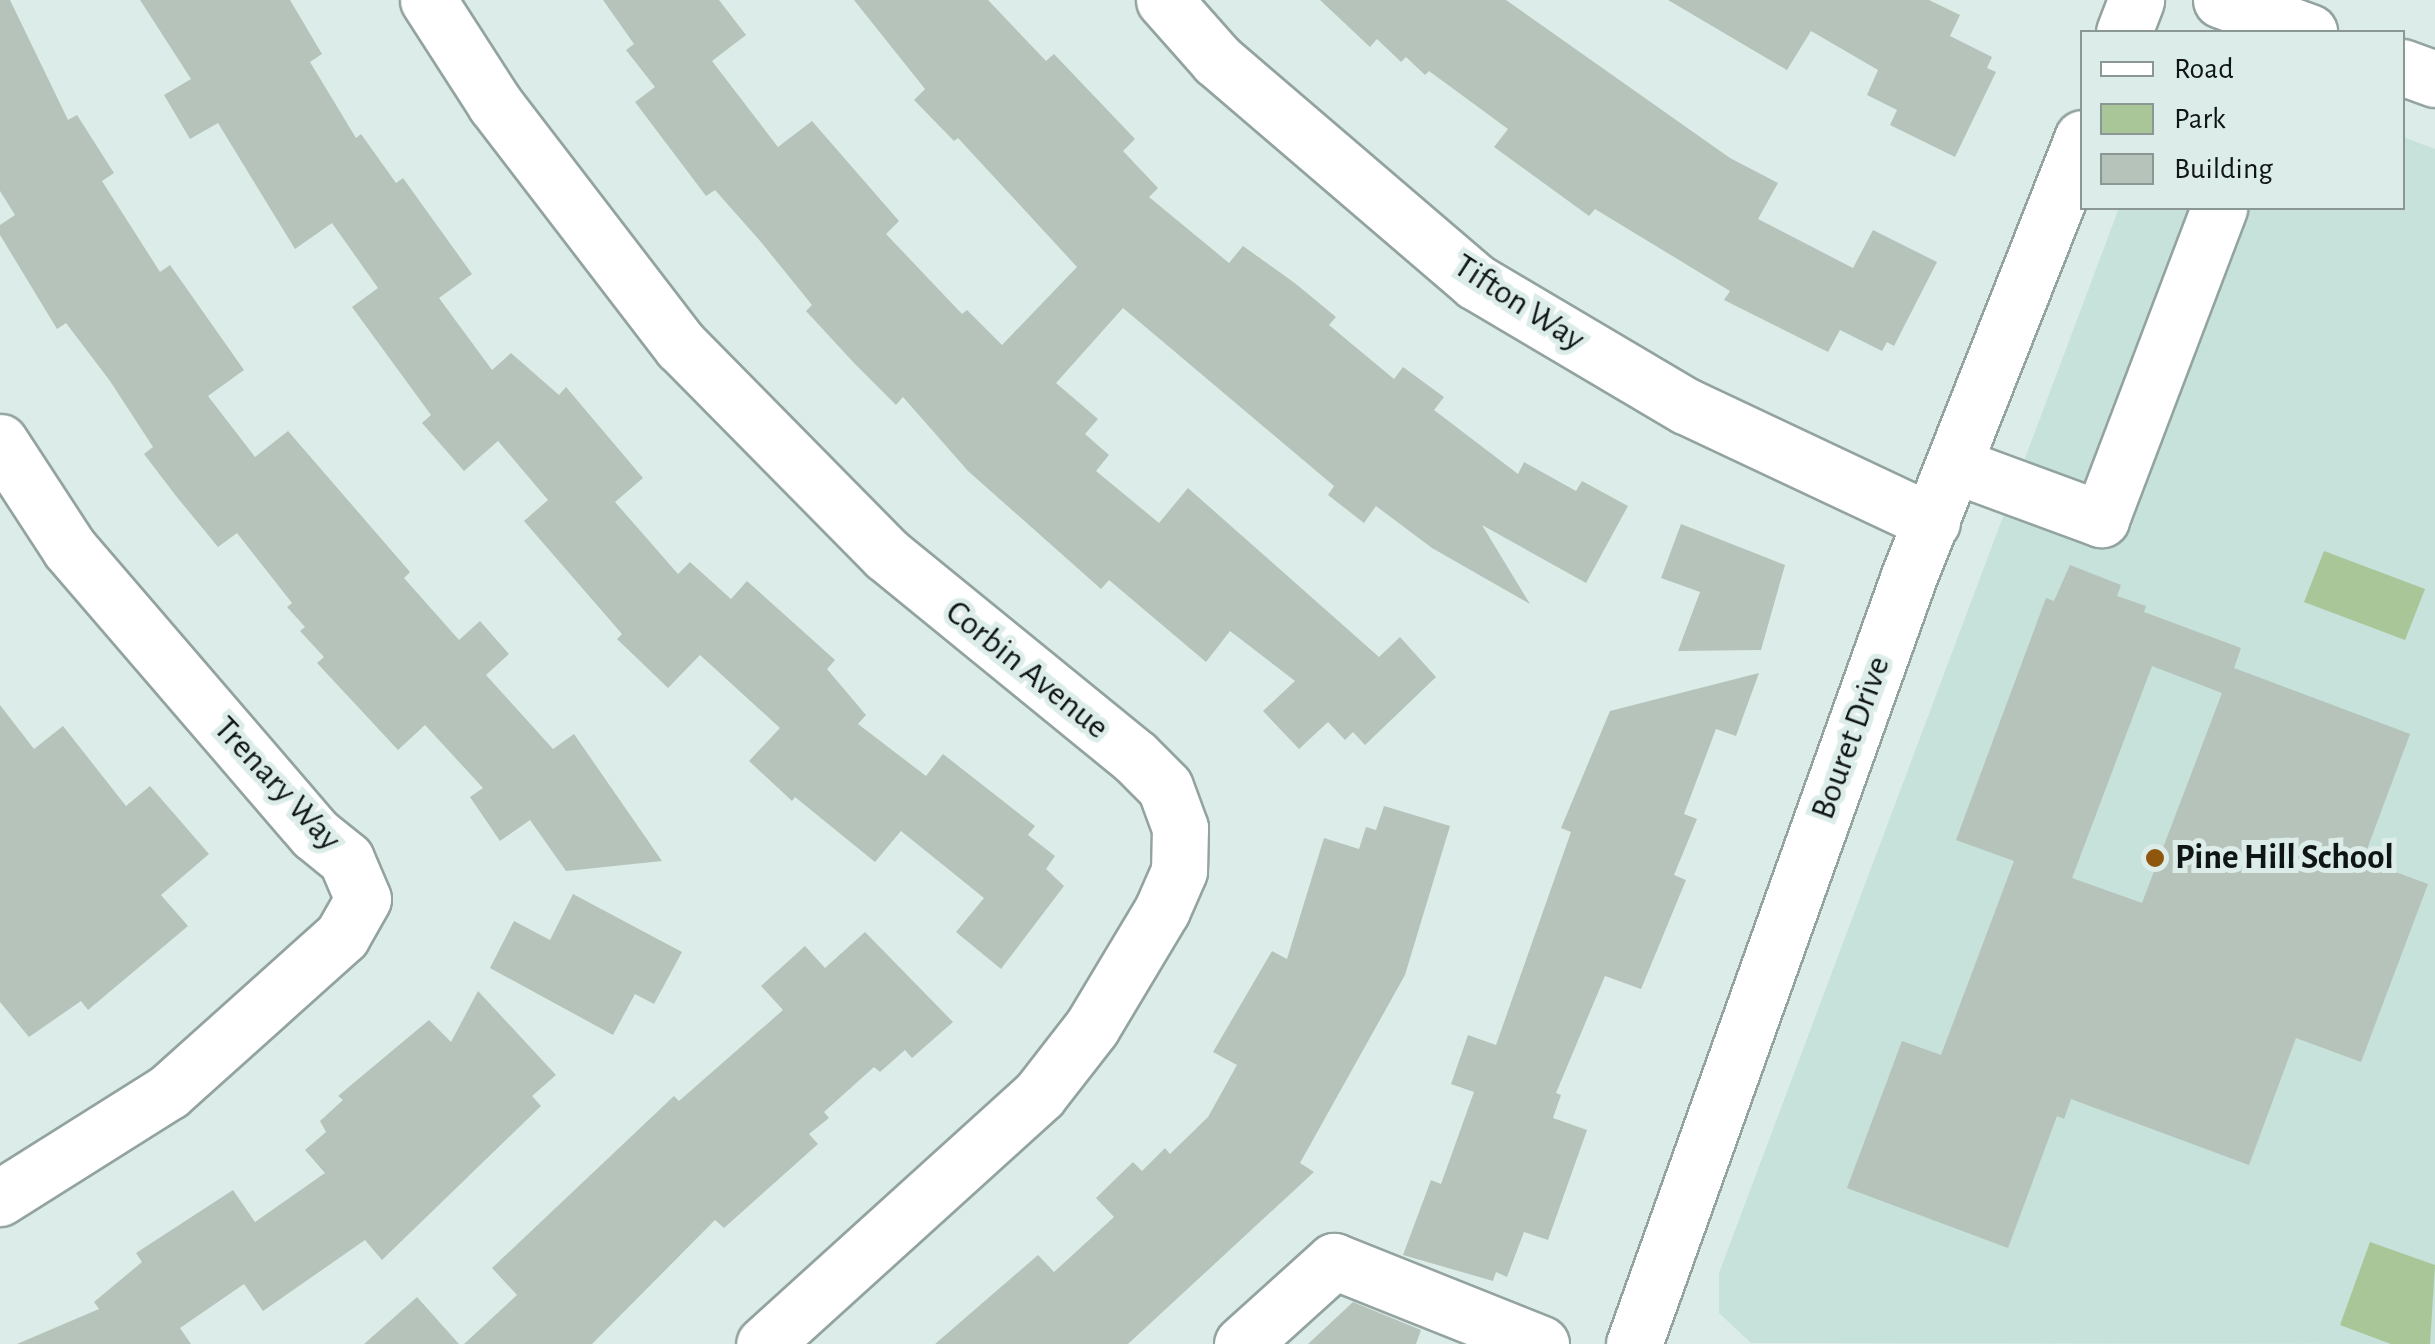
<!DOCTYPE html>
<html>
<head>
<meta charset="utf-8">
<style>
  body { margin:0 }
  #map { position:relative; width:2435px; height:1344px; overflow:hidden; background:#dcede9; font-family:"Alegreya Sans",sans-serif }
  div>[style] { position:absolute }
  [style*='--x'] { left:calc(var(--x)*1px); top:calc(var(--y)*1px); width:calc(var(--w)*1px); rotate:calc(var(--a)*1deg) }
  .built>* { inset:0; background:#c7e1db }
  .green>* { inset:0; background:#a8c698 }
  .building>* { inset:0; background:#b5c3ba }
  .roads { filter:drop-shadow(2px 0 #93a3a0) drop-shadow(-2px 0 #93a3a0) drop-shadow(0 2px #93a3a0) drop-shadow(0 -2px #93a3a0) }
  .minor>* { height:55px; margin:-27.5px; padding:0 27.5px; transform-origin:27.5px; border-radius:27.5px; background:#fff }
  .dots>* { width:28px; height:28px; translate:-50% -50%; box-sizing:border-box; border:5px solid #dcede9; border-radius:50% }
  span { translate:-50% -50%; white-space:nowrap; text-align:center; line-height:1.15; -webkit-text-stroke:10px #dcede9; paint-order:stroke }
  .street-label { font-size:35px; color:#0f1514 }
  .poi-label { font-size:35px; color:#0f1514; font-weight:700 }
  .left { translate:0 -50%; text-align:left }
  .legend { position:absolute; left:2080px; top:30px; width:325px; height:180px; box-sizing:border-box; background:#dcede9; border:2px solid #8a9794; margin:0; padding:12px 18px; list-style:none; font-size:30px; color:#0f1514 }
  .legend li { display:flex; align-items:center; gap:20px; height:50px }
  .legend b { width:50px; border:2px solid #8a9794 }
</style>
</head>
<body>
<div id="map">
  <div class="built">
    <i style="clip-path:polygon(2403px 137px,2435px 149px,2435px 1344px,1751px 1343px,1719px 1313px,1719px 1273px,2119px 208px,2402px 208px)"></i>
  </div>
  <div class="green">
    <i style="clip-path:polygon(2324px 551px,2425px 589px,2405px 640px,2304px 602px)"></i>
    <i style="clip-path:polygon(2370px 1242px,2435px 1265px,2430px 1344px,2391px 1344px,2340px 1325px)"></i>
  </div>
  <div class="building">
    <i style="clip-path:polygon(0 0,10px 0,68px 120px,77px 115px,114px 173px,102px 181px,160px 272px,170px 265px,244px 370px,208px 396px,255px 457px,288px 431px,410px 572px,404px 578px,459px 640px,480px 621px,509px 654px,486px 675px,553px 749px,574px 734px,662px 861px,566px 871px,530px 820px,500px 841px,470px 797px,483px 788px,425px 725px,398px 750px,317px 663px,324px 657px,300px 631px,305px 627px,287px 607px,292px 603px,237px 533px,218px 547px,176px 496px,144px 454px,153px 447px,110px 381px,66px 323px,57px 329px,0 235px,0 225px,15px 215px,0 191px)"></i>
    <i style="clip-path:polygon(140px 0,290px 0,322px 54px,310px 62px,356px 138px,361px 134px,396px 183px,403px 178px,472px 274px,439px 298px,492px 370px,511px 353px,559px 395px,566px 387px,643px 478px,615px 502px,678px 574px,690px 562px,731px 599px,747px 581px,835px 660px,827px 669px,866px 715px,858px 724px,926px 776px,943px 754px,1035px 826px,1028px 835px,1055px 856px,1046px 869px,1064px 886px,1001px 969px,956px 932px,984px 898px,901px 831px,875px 862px,795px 797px,792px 801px,749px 761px,780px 728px,700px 655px,668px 688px,617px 639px,622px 634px,524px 521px,548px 500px,498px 441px,464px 471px,422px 423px,431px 415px,352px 307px,378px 288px,332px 223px,295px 249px,218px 123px,190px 139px,164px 95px,191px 79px)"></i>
    <i style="clip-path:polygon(603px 0,719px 0,746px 35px,712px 61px,778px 147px,812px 121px,899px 221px,886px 234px,962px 314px,967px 310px,1002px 345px,1077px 267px,958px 138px,954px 141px,914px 100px,925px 89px,854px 0,988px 0,1046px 61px,1054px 54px,1135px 139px,1123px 151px,1158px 188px,1149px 197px,1229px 263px,1243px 246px,1296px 284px,1336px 317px,1329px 325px,1394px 379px,1403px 367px,1444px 397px,1434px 410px,1518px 474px,1524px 462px,1576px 491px,1582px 481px,1628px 506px,1586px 583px,1482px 525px,1530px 604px,1432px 548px,1376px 506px,1364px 523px,1328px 495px,1334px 486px,1123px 308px,1056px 383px,1098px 419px,1085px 434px,1109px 455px,1096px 471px,1159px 523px,1188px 488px,1379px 657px,1400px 637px,1436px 677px,1365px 745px,1353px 732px,1345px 740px,1328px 722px,1299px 749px,1263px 711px,1295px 681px,1230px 631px,1206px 662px,1109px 580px,1101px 589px,968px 471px,903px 397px,896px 405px,854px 363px,806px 311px,812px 305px,761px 242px,715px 190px,706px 196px,635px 102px,655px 87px,626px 50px,634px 44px)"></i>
    <i style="clip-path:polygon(1320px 0,1506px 0,1730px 158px,1778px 183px,1758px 219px,1853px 268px,1873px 230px,1937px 262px,1894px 346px,1887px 342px,1882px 351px,1840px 330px,1828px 352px,1724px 300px,1730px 291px,1595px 209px,1589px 216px,1494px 147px,1508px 129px,1429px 71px,1425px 75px,1406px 57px,1401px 62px,1377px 39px,1370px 47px)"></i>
    <i style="clip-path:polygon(1668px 0,1929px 0,1960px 15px,1950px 36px,1992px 57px,1987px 68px,1996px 72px,1955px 157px,1890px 125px,1897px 110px,1867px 95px,1878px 70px,1811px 31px,1787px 70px)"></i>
    <i style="clip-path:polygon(1681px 524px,1785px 565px,1761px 650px,1678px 651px,1700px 592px,1661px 578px)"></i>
    <i style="clip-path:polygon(evenodd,2070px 565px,2121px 585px,2117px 596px,2146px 606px,2144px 612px,2241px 648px,2234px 668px,2410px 734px,2363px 860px,2428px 884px,2361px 1062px,2296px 1038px,2249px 1165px,2071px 1099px,2064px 1119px,2057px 1116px,2008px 1248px,1847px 1188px,1902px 1041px,1941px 1055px,2014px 861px,1956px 840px,2046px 598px,2054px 601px,2070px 565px,2152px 666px,2222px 693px,2142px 903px,2072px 878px,2152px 666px)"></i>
    <i style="clip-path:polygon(1759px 673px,1736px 736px,1716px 729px,1684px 814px,1697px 819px,1674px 875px,1686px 880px,1641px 989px,1605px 976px,1556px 1093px,1561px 1095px,1553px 1118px,1587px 1130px,1548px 1240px,1524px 1232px,1507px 1277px,1496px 1272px,1493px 1281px,1403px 1255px,1431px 1180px,1441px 1184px,1474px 1092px,1451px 1084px,1468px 1035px,1496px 1045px,1571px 832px,1561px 828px,1610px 711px)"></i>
    <i style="clip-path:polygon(0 705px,34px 749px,63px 726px,126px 806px,150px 786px,209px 854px,161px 895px,188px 926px,88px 1010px,81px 1001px,29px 1037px,0 1002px)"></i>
    <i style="clip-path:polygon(1384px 806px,1450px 826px,1405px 975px,1300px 1163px,1314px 1172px,1128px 1344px,935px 1344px,1038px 1255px,1054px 1272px,1114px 1217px,1096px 1198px,1133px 1162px,1142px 1171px,1165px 1148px,1170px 1154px,1208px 1117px,1237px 1065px,1213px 1052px,1272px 951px,1287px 959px,1324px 838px,1359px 849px,1366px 827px,1376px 830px)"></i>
    <i style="clip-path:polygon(573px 894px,682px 952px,654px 1004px,635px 994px,613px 1035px,490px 968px,514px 921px,550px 940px)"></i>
    <i style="clip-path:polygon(865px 932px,953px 1022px,912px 1058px,905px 1050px,880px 1072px,874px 1067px,824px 1112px,829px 1118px,809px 1134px,818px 1144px,724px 1228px,715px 1220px,592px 1344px,464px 1344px,517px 1295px,492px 1268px,674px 1096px,679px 1101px,783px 1010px,761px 986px,805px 946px,825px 968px)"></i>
    <i style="clip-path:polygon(478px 991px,556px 1075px,532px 1096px,541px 1106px,382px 1260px,365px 1240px,263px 1311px,244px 1284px,180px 1328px,191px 1344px,17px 1344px,99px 1309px,94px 1302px,142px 1262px,136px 1253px,233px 1190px,255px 1222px,325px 1173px,305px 1150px,326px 1132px,320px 1121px,343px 1100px,338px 1096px,429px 1020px,451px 1042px)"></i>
    <i style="clip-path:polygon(417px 1297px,459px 1344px,364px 1344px)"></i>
    <i style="clip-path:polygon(1353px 1302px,1421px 1330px,1416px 1344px,1308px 1344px)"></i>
  </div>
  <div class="roads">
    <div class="minor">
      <i style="--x:428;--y:0;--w:124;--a:57.2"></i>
      <i style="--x:495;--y:104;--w:305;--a:52.5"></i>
      <i style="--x:681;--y:346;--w:292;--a:45.4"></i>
      <i style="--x:886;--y:554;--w:321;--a:39.2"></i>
      <i style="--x:1135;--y:757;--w:42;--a:45"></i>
      <i style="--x:1165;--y:787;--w:44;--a:69.9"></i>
      <i style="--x:1180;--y:828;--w:43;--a:91.3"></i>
      <i style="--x:1179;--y:871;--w:43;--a:113.6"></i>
      <i style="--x:1162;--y:910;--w:136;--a:120.9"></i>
      <i style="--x:1092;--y:1027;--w:86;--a:127.9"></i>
      <i style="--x:1039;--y:1095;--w:371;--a:137.8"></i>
      <i style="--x:1164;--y:0;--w:80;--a:48.5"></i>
      <i style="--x:1217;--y:60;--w:341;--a:40.6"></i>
      <i style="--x:1476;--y:282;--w:244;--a:30.6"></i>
      <i style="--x:1686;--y:406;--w:272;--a:25.2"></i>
      <i style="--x:2221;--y:0;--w:94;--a:20"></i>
      <i style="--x:2124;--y:32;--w:34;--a:-69"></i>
      <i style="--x:2402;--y:67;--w:35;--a:20"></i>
      <i style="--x:0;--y:442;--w:126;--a:56.9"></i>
      <i style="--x:69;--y:548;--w:377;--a:49.3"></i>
      <i style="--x:315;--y:834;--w:40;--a:39"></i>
      <i style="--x:346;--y:859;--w:43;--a:67"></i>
      <i style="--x:363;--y:899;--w:43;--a:119.6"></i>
      <i style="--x:342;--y:936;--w:234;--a:138.1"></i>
      <i style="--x:168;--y:1092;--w:199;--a:147.8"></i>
      <i style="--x:1954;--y:465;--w:157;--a:20.2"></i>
      <i style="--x:2101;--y:519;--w:333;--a:-69.2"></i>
      <i style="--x:1242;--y:1344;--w:124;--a:-42.1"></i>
      <i style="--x:1334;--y:1261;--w:223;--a:21.8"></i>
      <i style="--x:1634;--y:1344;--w:816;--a:-70.3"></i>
      <i style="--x:1909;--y:576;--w:471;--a:-68.4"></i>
    </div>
  </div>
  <div class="dots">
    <i style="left:2155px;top:858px;background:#8f570e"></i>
  </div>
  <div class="street-label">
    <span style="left:1519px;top:303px;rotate:33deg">Tifton Way</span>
    <span style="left:1027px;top:670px;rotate:39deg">Corbin Avenue</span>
    <span style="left:1851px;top:738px;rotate:-70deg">Bouret Drive</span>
    <span style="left:277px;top:784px;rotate:47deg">Trenary Way</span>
  </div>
  <div class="poi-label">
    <span class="left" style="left:2175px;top:858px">Pine Hill School</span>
  </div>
  <ul class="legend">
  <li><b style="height:12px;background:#fff"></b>Road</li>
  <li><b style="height:28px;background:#a8c698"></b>Park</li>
  <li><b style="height:28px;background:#b5c3ba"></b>Building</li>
  </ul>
</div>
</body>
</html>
